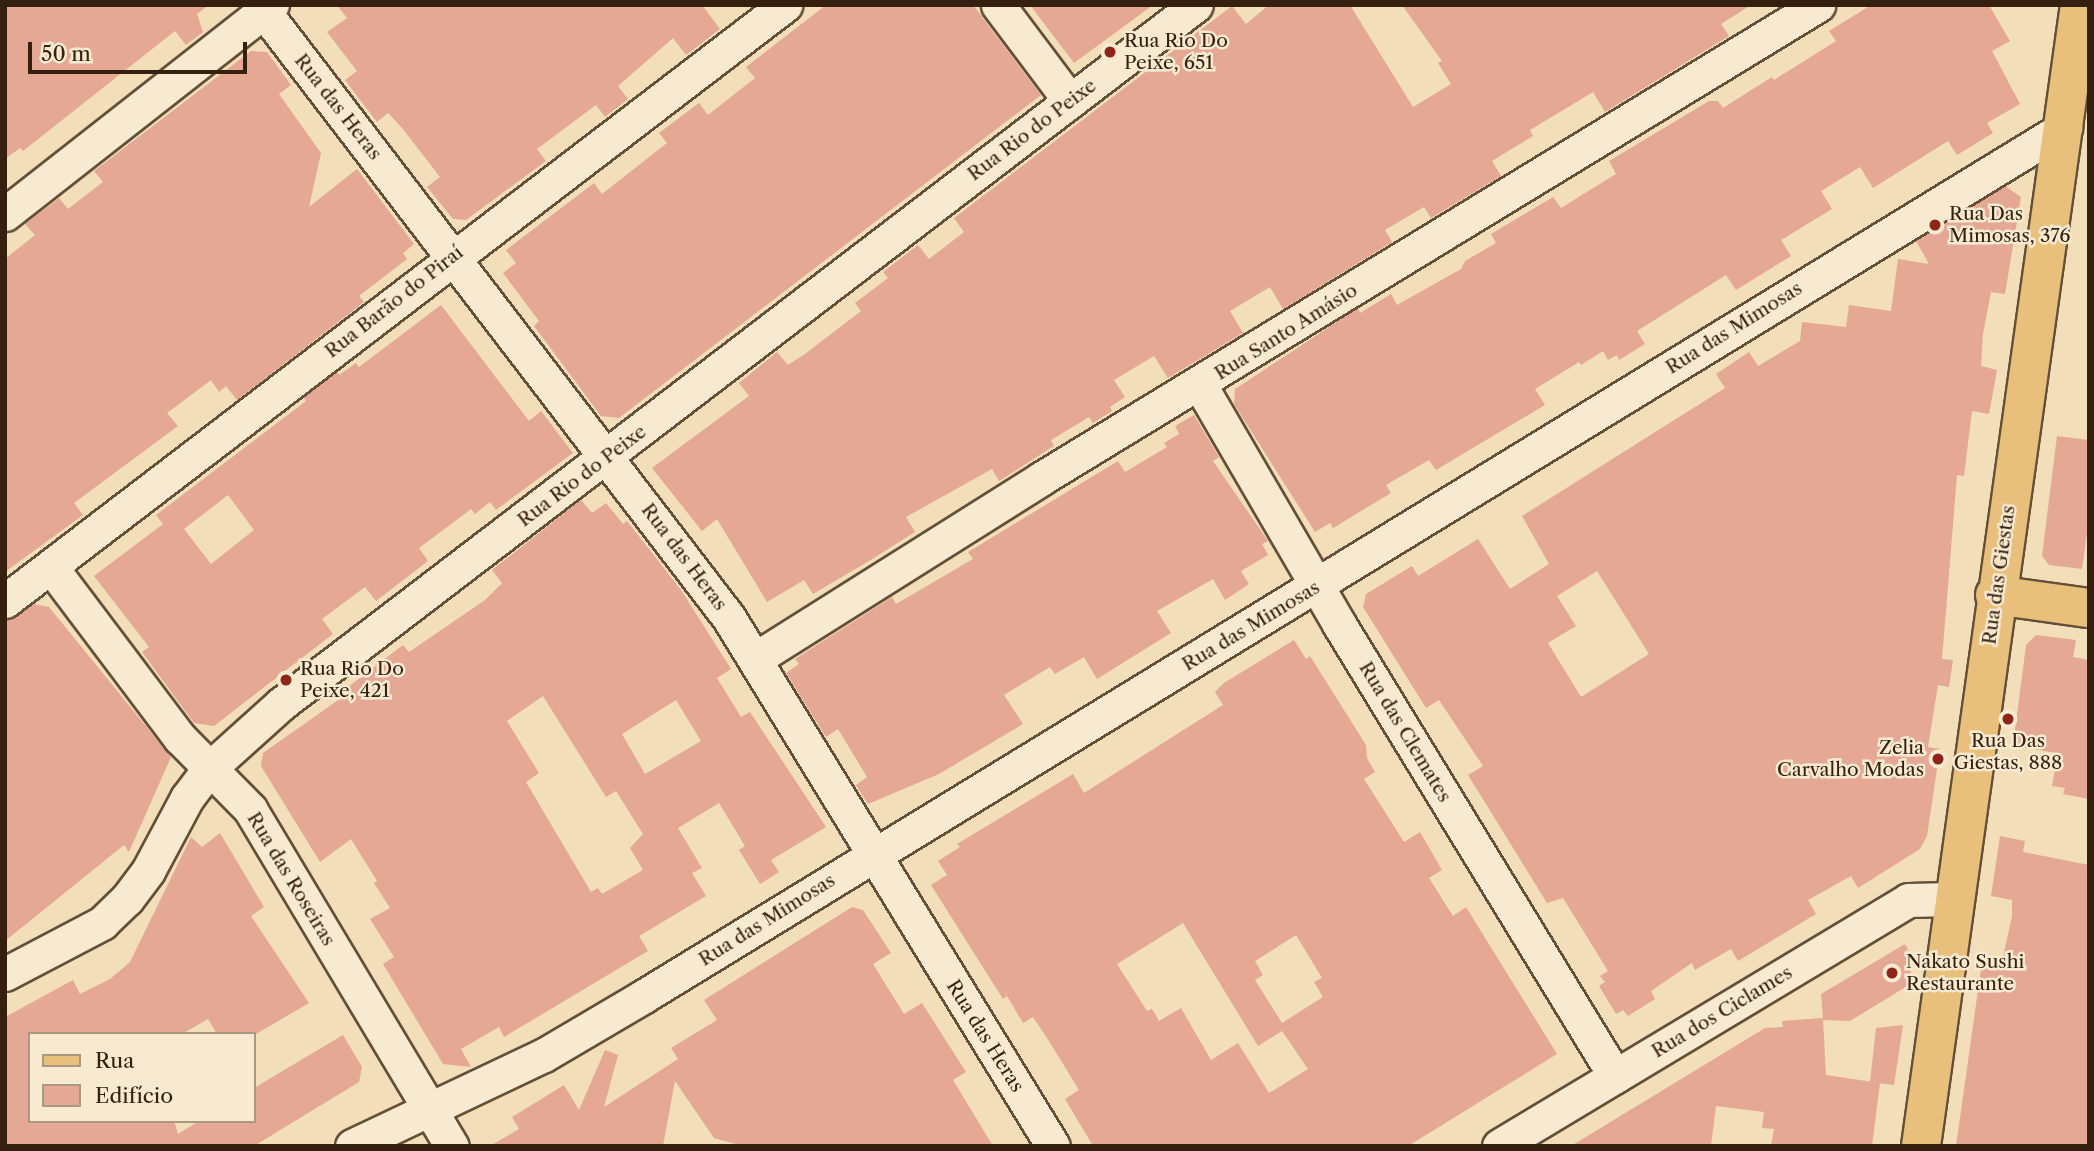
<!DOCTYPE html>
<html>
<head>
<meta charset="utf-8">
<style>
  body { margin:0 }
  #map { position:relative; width:2094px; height:1151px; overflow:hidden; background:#f2deb8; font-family:"Libre Caslon Text",serif }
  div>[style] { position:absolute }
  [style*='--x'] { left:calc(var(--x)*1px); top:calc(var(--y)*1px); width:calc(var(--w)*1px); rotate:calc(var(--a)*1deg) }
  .building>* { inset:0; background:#e4a894 }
  .roads { filter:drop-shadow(2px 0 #644f38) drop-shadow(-2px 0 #644f38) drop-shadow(0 2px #644f38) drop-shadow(0 -2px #644f38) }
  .minor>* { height:33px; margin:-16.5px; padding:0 16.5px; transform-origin:16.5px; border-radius:16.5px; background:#f7ead1 }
  .major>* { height:38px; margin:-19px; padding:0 19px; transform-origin:19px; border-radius:19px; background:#e9bf7c }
  .dots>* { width:19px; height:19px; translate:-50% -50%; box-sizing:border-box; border:4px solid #f7ead1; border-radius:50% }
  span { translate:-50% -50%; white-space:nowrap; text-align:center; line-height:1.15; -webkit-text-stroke:5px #f7ead1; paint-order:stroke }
  .poi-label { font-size:19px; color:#351f0e }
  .left { translate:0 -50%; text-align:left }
  .right { translate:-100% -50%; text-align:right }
  .street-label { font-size:19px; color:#351f0e }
  .frame { position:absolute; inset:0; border:7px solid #351f0e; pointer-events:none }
  .legend { position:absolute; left:28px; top:1032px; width:228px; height:91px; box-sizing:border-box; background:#f7ead1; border:2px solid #a99983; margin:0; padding:9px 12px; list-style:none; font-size:21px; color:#351f0e }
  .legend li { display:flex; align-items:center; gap:14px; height:35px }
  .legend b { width:35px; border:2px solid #a99983 }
  .scale { position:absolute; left:28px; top:42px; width:219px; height:32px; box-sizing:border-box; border:4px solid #351f0e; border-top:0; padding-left:9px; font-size:21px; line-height:24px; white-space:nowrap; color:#351f0e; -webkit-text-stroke:5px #f7ead1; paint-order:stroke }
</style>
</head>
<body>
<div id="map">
  <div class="building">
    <i style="clip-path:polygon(5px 5px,209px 5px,197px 14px,203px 32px,186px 45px,175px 31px,23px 151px,20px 148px,5px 159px)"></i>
    <i style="clip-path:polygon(337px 5px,702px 5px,720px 29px,686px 55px,673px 38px,618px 86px,628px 99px,605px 117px,596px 105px,537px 149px,546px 161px,466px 220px,453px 219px,427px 187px,440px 177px,402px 128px,388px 113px,377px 122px,345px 80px,357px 71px,327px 32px,347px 18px)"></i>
    <i style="clip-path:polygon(826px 5px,973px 5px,1041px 95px,619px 418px,601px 416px,534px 326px,539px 321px,503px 273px,516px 263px,506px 250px,594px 183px,602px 194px,667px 143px,659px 133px,699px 103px,708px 115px,755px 78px,746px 67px)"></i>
    <i style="clip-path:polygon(1030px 5px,1153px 5px,1074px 63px)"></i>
    <i style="clip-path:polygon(1269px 5px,1350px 5px,1413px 107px,1451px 84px,1438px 63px,1442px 61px,1402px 5px,1751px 5px,1721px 24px,1729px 36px,1605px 112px,1593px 92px,1530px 130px,1533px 136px,1492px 161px,1501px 176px,1431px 218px,1424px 207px,1385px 230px,1392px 242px,1283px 309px,1270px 287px,1230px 311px,1243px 333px,1168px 378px,1154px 356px,1114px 380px,1125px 397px,1110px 407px,1112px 411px,1093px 423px,1089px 417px,1051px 440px,1054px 446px,999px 481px,992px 469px,906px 517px,915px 532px,869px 561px,813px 594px,804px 580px,767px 602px,717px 519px,702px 531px,652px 468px,749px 396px,739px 383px,777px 352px,788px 365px,805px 354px,861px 311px,855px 303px,888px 278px,883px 272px,918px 245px,929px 259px,964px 232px,954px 218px,1232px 6px,1246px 24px)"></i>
    <i style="clip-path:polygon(1871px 5px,1989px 5px,2010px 41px,1992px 51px,2020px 104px,1987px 123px,1993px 133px,1957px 155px,1948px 141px,1873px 188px,1860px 167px,1821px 191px,1832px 209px,1781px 240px,1791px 256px,1736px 290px,1726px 275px,1637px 331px,1645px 344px,1619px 360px,1617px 355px,1608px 360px,1603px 351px,1581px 365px,1579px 362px,1535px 389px,1545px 405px,1436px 470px,1429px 460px,1386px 485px,1391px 493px,1333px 528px,1330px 523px,1315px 532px,1234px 404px,1235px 389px,1358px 308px,1360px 313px,1391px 294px,1397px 305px,1461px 269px,1465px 261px,1496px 243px,1491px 234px,1553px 197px,1561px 208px,1616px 174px,1609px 161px,1709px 101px,1718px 101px,1723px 108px,1772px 77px,1774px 80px,1836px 41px,1829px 31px)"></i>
    <i style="clip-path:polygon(251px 51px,267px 52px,291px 85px,279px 94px,321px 153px,309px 207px,357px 169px,414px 244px,403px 253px,407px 259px,359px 296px,364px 302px,237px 400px,226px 386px,219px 392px,211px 380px,167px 413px,178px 426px,74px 503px,83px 515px,5px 572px,5px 259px,35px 235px,25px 224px,59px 198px,68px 209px,103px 182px,94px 171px)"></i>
    <i style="clip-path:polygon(evenodd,2005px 186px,2021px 197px,2005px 294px,1991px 292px,1983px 334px,1981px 366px,1997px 370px,1989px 414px,1972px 411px,1964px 476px,1957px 475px,1942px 659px,1953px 660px,1949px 687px,1938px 685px,1928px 747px,1940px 749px,1927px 836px,1920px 849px,1858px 888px,1851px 876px,1808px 900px,1816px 914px,1738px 961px,1731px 949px,1695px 970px,1692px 963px,1651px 991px,1655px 999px,1628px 1016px,1623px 1010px,1616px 1014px,1599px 986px,1605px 982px,1600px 976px,1608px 971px,1563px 898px,1547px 903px,1468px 775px,1483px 766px,1439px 700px,1426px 708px,1363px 607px,1366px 594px,1412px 566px,1418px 576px,1478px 539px,1510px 589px,1549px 564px,1522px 516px,1725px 388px,1716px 374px,1749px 352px,1758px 366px,1800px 341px,1802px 322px,1846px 327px,1849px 305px,1891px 311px,1898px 259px,1929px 264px,1916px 241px,2005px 186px,1597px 571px,1649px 654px,1581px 697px,1548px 643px,1576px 626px,1557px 596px,1597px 571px)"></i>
    <i style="clip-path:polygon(evenodd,441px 305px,529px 421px,541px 411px,573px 453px,496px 510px,490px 502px,475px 514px,471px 509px,419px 548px,428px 561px,376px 601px,365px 587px,322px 619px,333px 634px,214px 726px,194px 723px,142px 652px,149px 647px,94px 576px,163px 524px,156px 515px,306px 401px,303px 397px,337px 372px,339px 375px,356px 363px,359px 367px,441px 305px,228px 495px,254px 530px,211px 564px,184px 529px,228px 495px)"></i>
    <i style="clip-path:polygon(1194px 415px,1219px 457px,1213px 461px,1268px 541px,1262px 544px,1268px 555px,1241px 571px,1249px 584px,1225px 600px,1213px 579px,1157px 611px,1171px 633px,1097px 679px,1084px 657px,1055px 674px,1050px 667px,1004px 695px,1023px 724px,939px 774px,868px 804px,856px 785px,867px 777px,838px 729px,826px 737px,786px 673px,799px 664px,795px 659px,892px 597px,896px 604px,973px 559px,968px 552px,1118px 461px,1125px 472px,1167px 447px,1164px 443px,1179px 434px,1175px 426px)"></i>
    <i style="clip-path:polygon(2057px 436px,2089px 440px,2089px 518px,2082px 569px,2049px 565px,2042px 556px)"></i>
    <i style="clip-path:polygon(evenodd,581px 500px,592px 513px,606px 503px,623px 524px,627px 521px,681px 590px,731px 669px,717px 678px,741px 717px,750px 712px,826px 827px,771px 860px,779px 872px,760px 884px,739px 850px,745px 846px,719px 803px,678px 828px,702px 868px,692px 873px,706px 896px,639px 936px,648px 951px,504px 1037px,499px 1027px,461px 1049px,471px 1067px,443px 1064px,383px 964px,394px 957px,370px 919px,390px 908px,374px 883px,377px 881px,351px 839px,320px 862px,261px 766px,263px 753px,351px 691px,348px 687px,403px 645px,409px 652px,485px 600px,502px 583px,492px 570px,581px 500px,543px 696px,606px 797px,616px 791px,643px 834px,630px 848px,643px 870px,602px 894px,598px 888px,591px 892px,526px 782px,539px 773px,507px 721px,543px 696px,581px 500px,676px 700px,701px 741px,645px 774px,622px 734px,676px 700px)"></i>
    <i style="clip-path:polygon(33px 604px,49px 607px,171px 757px,129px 852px,124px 845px,5px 941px,5px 620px)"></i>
    <i style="clip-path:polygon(2036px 635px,2076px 640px,2073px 657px,2089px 660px,2089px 799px,2063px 794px,2065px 788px,2052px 786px,2058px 753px,2013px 746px,2026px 645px)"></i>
    <i style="clip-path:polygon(evenodd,1294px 640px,1306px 659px,1310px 656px,1366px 745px,1367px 758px,1375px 772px,1364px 779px,1404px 842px,1420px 832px,1442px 870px,1429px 878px,1453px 916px,1466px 907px,1557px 1054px,1408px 1146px,1093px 1146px,1065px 1099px,1079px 1090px,1049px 1041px,1033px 1017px,1023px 1023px,1007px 996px,1003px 999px,931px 885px,947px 875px,938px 861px,960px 847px,957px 844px,1073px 774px,1084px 793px,1223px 705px,1215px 692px,1224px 683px,1294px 640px,1183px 923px,1258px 1046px,1282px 1031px,1308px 1069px,1269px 1093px,1238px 1043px,1211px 1060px,1181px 1008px,1159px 1021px,1152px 1009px,1147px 1011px,1117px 964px,1183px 923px,1294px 640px,1296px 935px,1322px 978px,1314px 982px,1323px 997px,1282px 1023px,1255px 980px,1263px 975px,1255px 961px,1296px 935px)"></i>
    <i style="clip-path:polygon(220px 833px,264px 907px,251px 916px,309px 1003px,256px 1034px,217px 1034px,208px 1019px,182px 1034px,30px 1034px,30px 1121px,174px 1121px,178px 1134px,199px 1121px,254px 1121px,254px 1088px,343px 1035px,362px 1067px,359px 1082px,254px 1146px,5px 1146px,5px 1017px,73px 980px,80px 994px,110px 979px,130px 962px,191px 837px,202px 847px)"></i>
    <i style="clip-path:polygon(2000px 836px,2025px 841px,2023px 852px,2089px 865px,2089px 1145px,1956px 1146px,1982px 962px,2001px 966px,2012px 916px,2012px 900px,1991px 896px)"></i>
    <i style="clip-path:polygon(852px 907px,863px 910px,891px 953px,873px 964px,904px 1014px,922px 1003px,966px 1072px,953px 1080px,993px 1146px,743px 1146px,714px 1138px,675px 1081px,663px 1146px,490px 1146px,519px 1129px,512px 1117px,564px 1085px,579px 1110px,605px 1050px,618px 1055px,604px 1107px,678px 1059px,671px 1048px,717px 1020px,704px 1000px)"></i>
    <i style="clip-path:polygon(1905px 944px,1913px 957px,1909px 985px,1850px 1021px,1823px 1020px,1821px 994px)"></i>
    <i style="clip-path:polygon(1823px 1018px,1826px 1075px,1880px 1083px,1872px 1146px,1771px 1146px,1774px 1129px,1762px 1128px,1764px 1112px,1716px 1106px,1711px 1146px,1571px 1146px,1765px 1028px,1783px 1027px,1782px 1021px)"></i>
    <i style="clip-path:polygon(1903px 1025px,1894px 1085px,1870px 1082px,1876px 1028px)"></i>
  </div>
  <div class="roads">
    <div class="minor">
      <i style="--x:259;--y:5;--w:772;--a:52.52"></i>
      <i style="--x:729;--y:618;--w:619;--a:58.47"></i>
      <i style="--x:998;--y:5;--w:120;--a:53.1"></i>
      <i style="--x:5;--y:214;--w:339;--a:-38.1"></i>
      <i style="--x:1200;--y:385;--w:276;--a:59.8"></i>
      <i style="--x:1339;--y:624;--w:530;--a:58.59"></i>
      <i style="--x:51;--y:567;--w:214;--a:53"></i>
      <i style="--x:180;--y:738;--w:100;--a:45.4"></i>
      <i style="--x:250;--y:809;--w:393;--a:59.1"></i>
      <i style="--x:5;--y:601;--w:982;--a:-37.38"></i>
      <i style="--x:755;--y:659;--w:339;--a:-32.2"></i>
      <i style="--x:1042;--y:478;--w:909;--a:-31.36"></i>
      <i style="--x:5;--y:974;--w:110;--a:-27.7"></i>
      <i style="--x:102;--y:923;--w:35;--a:-44"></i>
      <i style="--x:127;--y:899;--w:35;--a:-53"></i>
      <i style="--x:148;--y:871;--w:83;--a:-61.9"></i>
      <i style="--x:187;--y:798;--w:38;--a:-53"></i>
      <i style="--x:210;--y:768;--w:96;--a:-42"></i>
      <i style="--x:281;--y:704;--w:1151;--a:-37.38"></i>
      <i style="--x:352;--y:1146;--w:212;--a:-25.4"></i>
      <i style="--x:544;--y:1055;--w:116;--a:-30.5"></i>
      <i style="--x:644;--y:996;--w:1666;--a:-31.45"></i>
      <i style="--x:1499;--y:1146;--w:477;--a:-31"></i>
      <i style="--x:1908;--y:900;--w:44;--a:-1.3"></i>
    </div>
    <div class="major">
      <i style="--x:1995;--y:595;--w:95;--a:7.9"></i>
      <i style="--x:1921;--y:1146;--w:1152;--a:-82.07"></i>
    </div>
  </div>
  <div class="dots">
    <i style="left:1110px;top:52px;background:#8f2418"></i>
    <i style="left:1935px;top:225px;background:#8f2418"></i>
    <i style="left:286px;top:680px;background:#8f2418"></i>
    <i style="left:2008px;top:719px;background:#8f2418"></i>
    <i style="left:1938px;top:759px;background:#8f2418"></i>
    <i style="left:1892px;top:973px;background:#8f2418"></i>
  </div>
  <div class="poi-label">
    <span class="left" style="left:1124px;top:52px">Rua Rio Do<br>Peixe, 651</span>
    <span class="left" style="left:1949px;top:225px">Rua Das<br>Mimosas, 376</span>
    <span class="left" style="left:300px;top:680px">Rua Rio Do<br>Peixe, 421</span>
    <span style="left:2008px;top:752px">Rua Das<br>Giestas, 888</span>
    <span class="right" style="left:1924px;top:759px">Zelia<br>Carvalho Modas</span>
    <span class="left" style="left:1906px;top:973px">Nakato Sushi<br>Restaurante</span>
  </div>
  <div class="street-label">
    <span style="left:338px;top:107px;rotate:52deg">Rua das Heras</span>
    <span style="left:1032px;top:130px;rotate:-37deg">Rua Rio do Peixe</span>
    <span style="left:394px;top:302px;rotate:-38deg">Rua Barão do Piraí</span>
    <span style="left:1734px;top:328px;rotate:-32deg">Rua das Mimosas</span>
    <span style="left:1286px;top:332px;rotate:-32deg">Rua Santo Amásio</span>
    <span style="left:582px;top:476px;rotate:-37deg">Rua Rio do Peixe</span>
    <span style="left:684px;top:557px;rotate:53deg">Rua das Heras</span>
    <span style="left:1999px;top:575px;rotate:-82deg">Rua das Giestas</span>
    <span style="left:1251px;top:626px;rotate:-31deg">Rua das Mimosas</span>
    <span style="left:1405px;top:732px;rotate:59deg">Rua das Clemates</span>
    <span style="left:291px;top:879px;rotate:59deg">Rua das Roseiras</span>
    <span style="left:767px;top:920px;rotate:-32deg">Rua das Mimosas</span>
    <span style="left:1722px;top:1012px;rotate:-31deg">Rua dos Ciclames</span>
    <span style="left:985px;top:1036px;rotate:58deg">Rua das Heras</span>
  </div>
  <div class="frame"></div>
  <ul class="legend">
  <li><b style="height:9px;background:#e9bf7c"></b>Rua</li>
  <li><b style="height:19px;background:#e4a894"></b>Edifício</li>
  </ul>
  <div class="scale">50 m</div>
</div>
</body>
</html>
